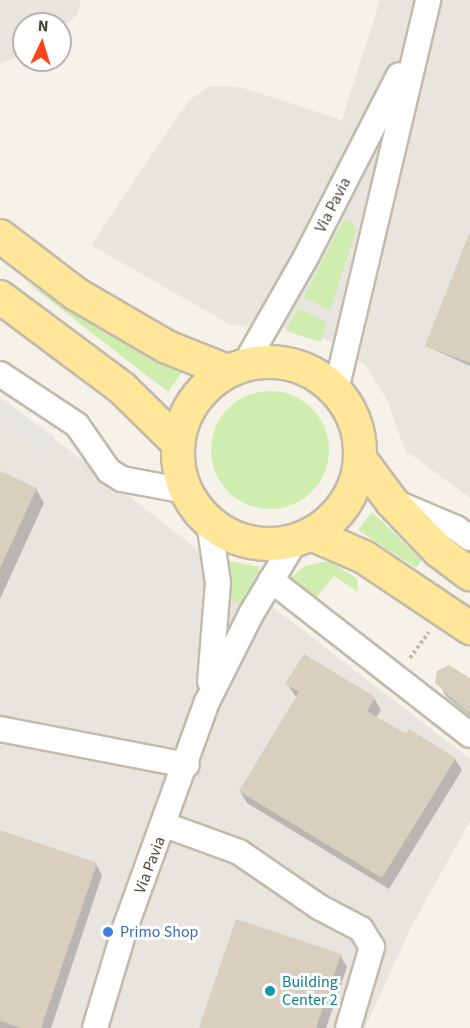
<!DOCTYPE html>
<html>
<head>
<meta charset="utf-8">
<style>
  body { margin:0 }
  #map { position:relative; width:470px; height:1028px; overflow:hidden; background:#f6f2e9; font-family:"Source Sans 3",sans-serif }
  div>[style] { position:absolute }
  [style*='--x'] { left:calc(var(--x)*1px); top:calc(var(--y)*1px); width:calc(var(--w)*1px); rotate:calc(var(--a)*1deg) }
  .industrial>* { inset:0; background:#e8e4de }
  .green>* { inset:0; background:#ceedaf }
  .round { border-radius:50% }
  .parking>* { inset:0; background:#e7e5e1 }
  .shadow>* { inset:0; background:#0003 }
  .building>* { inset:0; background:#d8cfbe }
  .path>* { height:4px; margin-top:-2px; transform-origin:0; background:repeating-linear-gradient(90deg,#c5b89b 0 3px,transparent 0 6px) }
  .roads { filter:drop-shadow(2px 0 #c2bbab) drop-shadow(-2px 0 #c2bbab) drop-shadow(0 2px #c2bbab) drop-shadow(0 -2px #c2bbab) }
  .minor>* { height:24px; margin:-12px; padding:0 12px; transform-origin:12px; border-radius:12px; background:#fff }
  .major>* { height:32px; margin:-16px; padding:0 16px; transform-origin:16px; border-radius:16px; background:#ffe699 }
  .major>.ring { margin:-16px; padding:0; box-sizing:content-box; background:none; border:32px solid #ffe699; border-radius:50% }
  .dots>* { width:16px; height:16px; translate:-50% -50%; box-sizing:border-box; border:3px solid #fff; border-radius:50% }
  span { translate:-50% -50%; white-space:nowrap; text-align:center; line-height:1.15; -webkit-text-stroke:6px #fff; paint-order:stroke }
  .street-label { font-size:16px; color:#4a4337 }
  .shop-label { font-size:16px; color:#366cbe }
  .left { translate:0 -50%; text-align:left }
  .culture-label { font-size:16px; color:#0d838f }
  .north { position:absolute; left:12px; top:12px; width:60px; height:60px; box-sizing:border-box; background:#fff; border:2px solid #b7b4af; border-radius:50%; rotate:4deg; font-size:16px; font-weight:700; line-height:24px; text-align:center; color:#4a4337 }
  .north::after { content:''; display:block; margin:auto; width:21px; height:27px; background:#ff4417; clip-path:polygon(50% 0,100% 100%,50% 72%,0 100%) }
</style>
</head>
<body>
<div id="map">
  <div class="industrial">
    <i style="clip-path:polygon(0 0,81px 0,77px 15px,60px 29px,60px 24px,24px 24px,24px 53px,0 64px)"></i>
    <i style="clip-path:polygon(380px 0,470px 0,470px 498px,405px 450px,387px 400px,366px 366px,334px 344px,305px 329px,231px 325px,91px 245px,189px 100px,211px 86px,240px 87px,342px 120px)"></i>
    <i style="clip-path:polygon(0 397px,470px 759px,470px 821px,411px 927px,365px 1028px,0 1028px)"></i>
  </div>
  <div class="green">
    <i style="clip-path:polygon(347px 220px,357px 227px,330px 310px,304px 297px,343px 221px)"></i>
    <i style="clip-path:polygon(25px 281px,122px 342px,182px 372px,168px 392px)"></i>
    <i style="clip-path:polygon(298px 308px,327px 323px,321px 342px,286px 331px)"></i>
    <i class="round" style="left:211px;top:391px;width:118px;height:118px"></i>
    <i style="clip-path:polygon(372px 512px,422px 560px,416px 568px,358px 530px)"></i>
    <i style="clip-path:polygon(225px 560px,260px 567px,242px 604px,232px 601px)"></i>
    <i style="clip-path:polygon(322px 562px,331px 562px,357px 579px,358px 592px,334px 576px,317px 597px,290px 578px,305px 566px)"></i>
  </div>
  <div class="parking">
    <i style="clip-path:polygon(11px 407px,55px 437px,45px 453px,0 423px)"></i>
  </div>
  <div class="shadow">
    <i style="clip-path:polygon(470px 235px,470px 366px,426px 346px)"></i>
    <i style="clip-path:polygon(0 473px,36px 489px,44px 503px,0 599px)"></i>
    <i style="clip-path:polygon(436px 677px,470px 680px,470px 716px,446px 697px)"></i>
    <i style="clip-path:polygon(287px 684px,374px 698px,381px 710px,376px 718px,455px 759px,462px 770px,389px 889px,247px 803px,240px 791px,297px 698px)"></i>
    <i style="clip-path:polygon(0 832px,96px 864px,102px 875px,51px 1028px,0 1028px)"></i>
    <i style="clip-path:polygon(340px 955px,347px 967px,326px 1028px,201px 1028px)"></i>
  </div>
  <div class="building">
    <i style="clip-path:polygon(469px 234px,470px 234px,470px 363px,425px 346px)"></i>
    <i style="clip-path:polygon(0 471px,37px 488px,0 568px)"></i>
    <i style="clip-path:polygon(304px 654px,375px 697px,367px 711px,406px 734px,409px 729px,456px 758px,382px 878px,239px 791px,299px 692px,285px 684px)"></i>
    <i style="clip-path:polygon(449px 665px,470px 678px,470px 713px,435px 683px,437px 671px)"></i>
    <i style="clip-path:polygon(0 830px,97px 863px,41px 1028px,21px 1028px,0 1021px)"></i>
    <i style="clip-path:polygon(236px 919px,341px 954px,316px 1028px,199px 1028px)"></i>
  </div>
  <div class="path">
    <i style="--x:410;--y:658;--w:32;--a:-54"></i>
  </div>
  <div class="roads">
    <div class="minor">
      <i style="--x:245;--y:364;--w:123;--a:-60.3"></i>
      <i style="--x:306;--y:257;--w:204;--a:-62.9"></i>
      <i style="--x:0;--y:374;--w:92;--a:33.5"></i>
      <i style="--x:77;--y:425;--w:56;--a:55.2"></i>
      <i style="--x:109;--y:471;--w:15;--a:32"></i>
      <i style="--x:122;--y:479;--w:65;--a:10.6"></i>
      <i style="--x:336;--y:390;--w:401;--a:-76.7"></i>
      <i style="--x:397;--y:503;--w:64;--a:23"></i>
      <i style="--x:456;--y:528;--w:17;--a:36"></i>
      <i style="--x:209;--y:522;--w:62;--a:81.6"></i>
      <i style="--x:218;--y:583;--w:99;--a:94.6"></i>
      <i style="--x:271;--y:580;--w:252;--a:37.9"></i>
      <i style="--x:0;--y:729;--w:190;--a:10.9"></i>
      <i style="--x:165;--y:825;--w:79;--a:20"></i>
      <i style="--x:239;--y:852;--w:97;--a:34.5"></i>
      <i style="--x:319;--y:907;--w:47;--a:27.6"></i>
      <i style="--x:361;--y:929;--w:21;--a:59"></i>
      <i style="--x:372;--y:947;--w:84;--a:106.5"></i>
      <i style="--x:95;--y:1028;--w:104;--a:-73.3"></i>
      <i style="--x:125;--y:928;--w:240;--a:-70.1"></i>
      <i style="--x:207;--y:702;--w:98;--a:-63.4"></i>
      <i style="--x:251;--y:614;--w:85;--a:-58.9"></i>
    </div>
    <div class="major">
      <i style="--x:0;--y:236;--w:96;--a:37.3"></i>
      <i style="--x:76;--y:294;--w:105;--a:30.2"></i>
      <i style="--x:167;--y:347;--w:65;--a:21.8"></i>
      <i style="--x:0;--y:297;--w:152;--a:36.7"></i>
      <i style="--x:122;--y:388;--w:77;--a:44.5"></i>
      <i class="ring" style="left:178px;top:362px;width:150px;height:150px"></i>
      <i style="--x:361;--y:460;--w:52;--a:53.6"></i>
      <i style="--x:392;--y:502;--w:68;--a:46.2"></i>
      <i style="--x:439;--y:551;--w:39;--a:37"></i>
      <i style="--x:311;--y:534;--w:58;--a:23.5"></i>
      <i style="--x:364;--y:557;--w:128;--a:33.8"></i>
    </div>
  </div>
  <div class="dots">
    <i style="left:108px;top:932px;background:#3f7fe0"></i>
    <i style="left:270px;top:991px;background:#0f9aa8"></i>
  </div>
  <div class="street-label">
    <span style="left:333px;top:205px;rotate:-63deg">Via Pavia</span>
    <span style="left:150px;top:865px;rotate:-69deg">Via Pavia</span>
  </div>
  <div class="shop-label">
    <span class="left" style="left:120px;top:932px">Primo Shop</span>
  </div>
  <div class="culture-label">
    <span class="left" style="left:282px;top:991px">Building<br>Center 2</span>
  </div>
  <div class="north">N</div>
</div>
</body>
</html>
